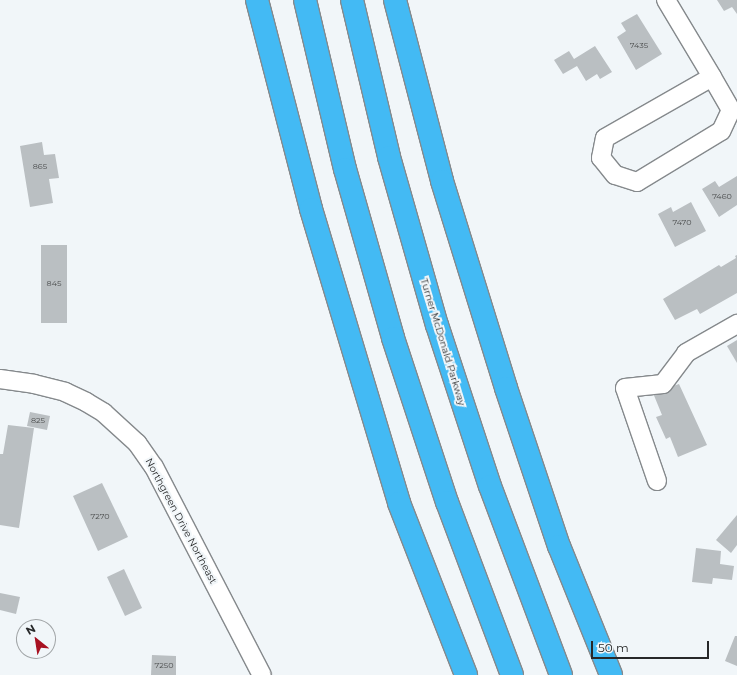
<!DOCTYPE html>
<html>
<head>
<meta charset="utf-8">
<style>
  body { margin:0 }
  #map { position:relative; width:737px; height:675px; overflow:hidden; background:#f1f6f9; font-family:Montserrat,sans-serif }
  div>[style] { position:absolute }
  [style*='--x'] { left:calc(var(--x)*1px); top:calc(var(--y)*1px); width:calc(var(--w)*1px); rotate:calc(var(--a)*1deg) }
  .building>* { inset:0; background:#babfc2 }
  .roads { filter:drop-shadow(1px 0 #85898c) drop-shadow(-1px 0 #85898c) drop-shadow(0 1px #85898c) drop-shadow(0 -1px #85898c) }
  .minor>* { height:18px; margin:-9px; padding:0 9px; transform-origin:9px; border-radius:9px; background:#fff }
  .motorway>* { height:22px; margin:-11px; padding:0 11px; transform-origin:11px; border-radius:11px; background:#43baf4 }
  span { translate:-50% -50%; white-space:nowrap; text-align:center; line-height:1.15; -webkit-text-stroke:4px #f1f6f9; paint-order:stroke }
  .number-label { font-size:8px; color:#4c4e4f }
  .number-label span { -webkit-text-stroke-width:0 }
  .street-label { font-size:10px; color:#272829 }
  .north { position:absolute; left:16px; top:619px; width:40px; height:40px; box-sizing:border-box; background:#f1f6f9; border:1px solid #a0a4a6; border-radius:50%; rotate:330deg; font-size:11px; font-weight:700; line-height:16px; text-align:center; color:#272829 }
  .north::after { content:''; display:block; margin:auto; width:14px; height:18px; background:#a81121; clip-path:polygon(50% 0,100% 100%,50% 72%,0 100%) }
  .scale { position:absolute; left:591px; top:641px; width:118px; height:18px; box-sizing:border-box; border:2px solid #272829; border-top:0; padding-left:5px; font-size:12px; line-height:14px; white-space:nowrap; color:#272829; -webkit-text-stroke:3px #f1f6f9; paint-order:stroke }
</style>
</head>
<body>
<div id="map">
  <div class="building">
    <i style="clip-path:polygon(717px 0,737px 0,737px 14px,732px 7px,724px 11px)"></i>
    <i style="clip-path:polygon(637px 14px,662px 54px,636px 70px,617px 37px,626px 31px,621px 23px)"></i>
    <i style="clip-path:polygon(595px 46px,612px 72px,600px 79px,597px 74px,586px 81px,577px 66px,563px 74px,554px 60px,569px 51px,574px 59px)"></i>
    <i style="clip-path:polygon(42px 142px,44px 155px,55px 154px,59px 178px,49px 179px,53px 203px,30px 207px,20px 146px)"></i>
    <i style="clip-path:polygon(737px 176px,737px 205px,719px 217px,702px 189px,715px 181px,719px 187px)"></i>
    <i style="clip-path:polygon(691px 202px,706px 231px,675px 247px,658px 214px,671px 207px,673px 212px)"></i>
    <i style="clip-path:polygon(41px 245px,67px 245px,67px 323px,41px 323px)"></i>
    <i style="clip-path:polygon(737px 255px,737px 293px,700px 314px,697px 309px,675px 320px,663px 299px,719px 265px,721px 267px,736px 258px,735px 256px)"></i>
    <i style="clip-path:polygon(737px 340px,737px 363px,727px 346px)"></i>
    <i style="clip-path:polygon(679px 384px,707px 445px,678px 457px,670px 437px,666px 439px,656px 417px,662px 415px,653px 393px)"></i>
    <i style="clip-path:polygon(30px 412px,50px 416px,47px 430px,27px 426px)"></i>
    <i style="clip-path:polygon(8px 425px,34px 428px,19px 528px,0 525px,0 454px,3px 454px)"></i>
    <i style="clip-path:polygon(102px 483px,128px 537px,98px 551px,73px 496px)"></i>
    <i style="clip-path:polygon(737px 515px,737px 545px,731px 553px,716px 540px)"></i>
    <i style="clip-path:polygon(696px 548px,721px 551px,720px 564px,734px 566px,732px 580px,713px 578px,712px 584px,692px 582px)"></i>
    <i style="clip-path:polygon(124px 569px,142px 608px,125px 616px,107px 577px)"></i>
    <i style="clip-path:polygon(0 593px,20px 597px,16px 614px,0 610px)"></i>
    <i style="clip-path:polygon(735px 636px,737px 636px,737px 666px,725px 661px)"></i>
    <i style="clip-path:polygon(152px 655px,176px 656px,176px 675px,151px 675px)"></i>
  </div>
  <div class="roads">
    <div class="minor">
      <i style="--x:666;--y:0;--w:90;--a:59.1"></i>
      <i style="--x:712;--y:77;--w:38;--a:60"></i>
      <i style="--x:731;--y:110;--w:23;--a:115"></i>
      <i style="--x:721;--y:131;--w:98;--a:148.7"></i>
      <i style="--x:637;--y:182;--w:23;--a:-162"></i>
      <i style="--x:615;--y:175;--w:22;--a:-129"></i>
      <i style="--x:601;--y:158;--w:20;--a:-79"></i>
      <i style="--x:605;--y:138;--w:123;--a:-29.7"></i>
      <i style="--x:0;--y:379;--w:34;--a:8"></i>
      <i style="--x:34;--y:384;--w:32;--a:14"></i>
      <i style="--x:65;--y:392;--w:23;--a:25"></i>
      <i style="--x:86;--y:402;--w:21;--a:31"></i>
      <i style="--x:104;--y:413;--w:45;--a:42.3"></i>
      <i style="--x:137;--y:443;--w:29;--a:55"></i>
      <i style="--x:154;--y:467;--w:234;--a:62.6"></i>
      <i style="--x:657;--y:481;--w:98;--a:-109"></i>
      <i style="--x:625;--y:388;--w:38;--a:-6"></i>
      <i style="--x:663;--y:384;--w:39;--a:-53"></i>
      <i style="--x:686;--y:353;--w:59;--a:-29.6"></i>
    </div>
    <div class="motorway">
      <i style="--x:257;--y:0;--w:216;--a:75.5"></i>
      <i style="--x:311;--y:209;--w:307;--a:73.3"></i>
      <i style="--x:399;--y:503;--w:185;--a:68.7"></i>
      <i style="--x:305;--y:0;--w:174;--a:76.7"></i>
      <i style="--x:345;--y:169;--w:176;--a:74.1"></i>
      <i style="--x:393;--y:338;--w:173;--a:71.8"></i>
      <i style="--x:447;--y:502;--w:185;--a:69.4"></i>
      <i style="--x:352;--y:0;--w:161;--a:76.7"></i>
      <i style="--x:389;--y:157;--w:175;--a:74.1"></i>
      <i style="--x:437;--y:325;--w:169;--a:71.8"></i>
      <i style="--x:490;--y:486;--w:202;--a:69.4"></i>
      <i style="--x:395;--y:0;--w:187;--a:75.4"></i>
      <i style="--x:442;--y:181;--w:217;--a:72.8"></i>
      <i style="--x:506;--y:388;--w:167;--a:71.5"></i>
      <i style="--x:559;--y:546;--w:139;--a:68"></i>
    </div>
  </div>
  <div class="number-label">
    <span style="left:639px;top:46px">7435</span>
    <span style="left:40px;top:167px">865</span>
    <span style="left:722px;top:197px">7460</span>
    <span style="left:682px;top:223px">7470</span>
    <span style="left:54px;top:284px">845</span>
    <span style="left:38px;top:421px">825</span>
    <span style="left:100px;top:517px">7270</span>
    <span style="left:164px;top:666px">7250</span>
  </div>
  <div class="street-label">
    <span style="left:443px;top:342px;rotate:73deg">Turner McDonald Parkway</span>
    <span style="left:181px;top:521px;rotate:62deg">Northgreen Drive Northeast</span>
  </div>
  <div class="north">N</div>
  <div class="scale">50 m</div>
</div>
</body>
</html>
